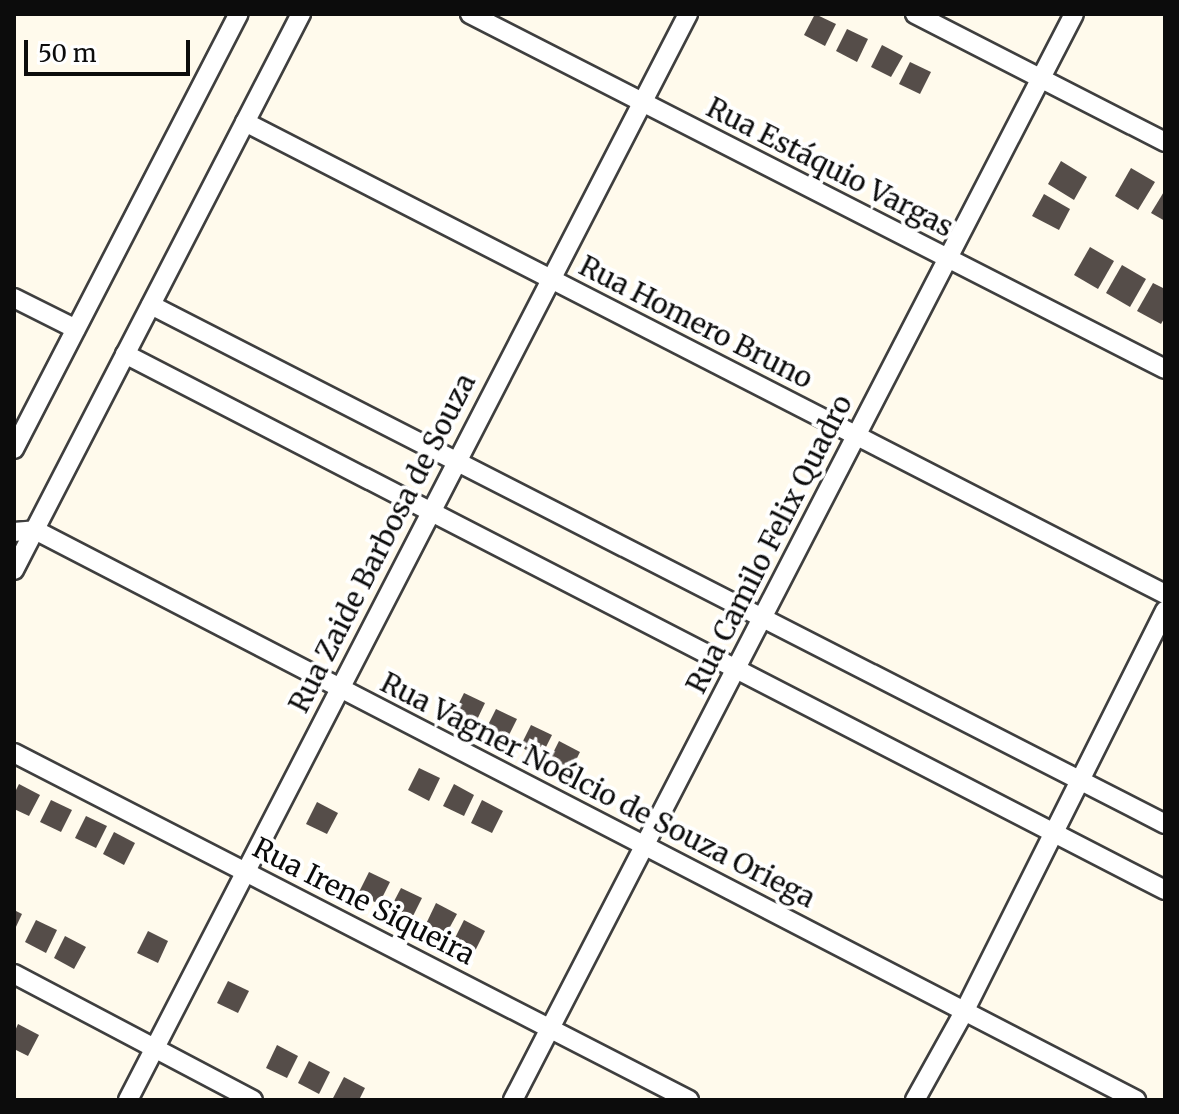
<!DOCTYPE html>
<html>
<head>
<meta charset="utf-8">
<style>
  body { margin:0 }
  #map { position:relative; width:1179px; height:1114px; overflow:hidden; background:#fffaec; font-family:Merriweather,serif }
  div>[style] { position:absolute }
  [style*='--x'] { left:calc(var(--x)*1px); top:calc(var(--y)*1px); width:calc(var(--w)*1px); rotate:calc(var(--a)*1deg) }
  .building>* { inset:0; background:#554d49 }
  .roads { filter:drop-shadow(2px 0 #3f3f3f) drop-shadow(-2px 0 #3f3f3f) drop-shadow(0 2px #3f3f3f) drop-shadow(0 -2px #3f3f3f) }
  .minor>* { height:18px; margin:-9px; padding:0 9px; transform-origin:9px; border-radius:9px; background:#fff }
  span { translate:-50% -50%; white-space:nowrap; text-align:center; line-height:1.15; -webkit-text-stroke:8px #fff; paint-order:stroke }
  .street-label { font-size:28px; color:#0c0c0c }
  .frame { position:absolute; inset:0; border:16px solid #0c0c0c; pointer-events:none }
  .scale { position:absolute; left:24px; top:40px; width:166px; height:36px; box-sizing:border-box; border:4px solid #0c0c0c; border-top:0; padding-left:10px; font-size:24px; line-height:28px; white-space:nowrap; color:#0c0c0c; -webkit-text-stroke:6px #fff; paint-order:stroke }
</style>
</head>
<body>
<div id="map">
  <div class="building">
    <i style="clip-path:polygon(815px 14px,836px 24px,825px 46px,804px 35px)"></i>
    <i style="clip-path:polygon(847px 29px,868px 39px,857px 62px,836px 51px)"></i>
    <i style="clip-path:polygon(882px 45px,903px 56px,891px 77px,871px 67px)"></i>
    <i style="clip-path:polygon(910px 62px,931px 72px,920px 94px,899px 84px)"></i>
    <i style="clip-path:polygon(1061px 161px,1087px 177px,1074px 200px,1048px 184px)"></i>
    <i style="clip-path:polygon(1131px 168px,1155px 182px,1138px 210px,1115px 196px)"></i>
    <i style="clip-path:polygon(1165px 190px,1165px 221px,1151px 213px)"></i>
    <i style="clip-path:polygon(1044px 194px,1070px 209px,1059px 230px,1032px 216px)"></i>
    <i style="clip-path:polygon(1090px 247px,1114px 261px,1098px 289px,1074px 275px)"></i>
    <i style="clip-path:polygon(1122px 265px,1146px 279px,1130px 307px,1106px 293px)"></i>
    <i style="clip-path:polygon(1153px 283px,1165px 289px,1165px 317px,1161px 324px,1137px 311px)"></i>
    <i style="clip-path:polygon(464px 693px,485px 703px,474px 726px,453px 715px)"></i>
    <i style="clip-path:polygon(496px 709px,517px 719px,506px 741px,485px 731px)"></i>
    <i style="clip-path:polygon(531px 725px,552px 735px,541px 757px,520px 747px)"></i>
    <i style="clip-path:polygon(559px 741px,580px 752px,569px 774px,548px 763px)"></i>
    <i style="clip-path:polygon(419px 768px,440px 778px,429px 801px,408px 790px)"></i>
    <i style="clip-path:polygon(19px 784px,40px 795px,29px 816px,14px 809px,14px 794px)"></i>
    <i style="clip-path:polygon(454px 784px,474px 795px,464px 816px,443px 806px)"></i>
    <i style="clip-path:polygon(51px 800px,72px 810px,61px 832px,40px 822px)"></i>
    <i style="clip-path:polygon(482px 800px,503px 811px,492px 833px,471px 823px)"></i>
    <i style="clip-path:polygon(317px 802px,338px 813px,327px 834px,306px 824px)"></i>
    <i style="clip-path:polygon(86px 816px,107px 826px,96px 848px,75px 838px)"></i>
    <i style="clip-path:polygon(114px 832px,135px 843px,124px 865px,103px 854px)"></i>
    <i style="clip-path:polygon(369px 872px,390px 882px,379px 904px,358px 894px)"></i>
    <i style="clip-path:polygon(401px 888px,422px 898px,411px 920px,390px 909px)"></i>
    <i style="clip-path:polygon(436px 903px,457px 914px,445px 936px,425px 926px)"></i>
    <i style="clip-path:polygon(14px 910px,22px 914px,14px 931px)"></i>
    <i style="clip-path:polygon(36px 920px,57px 930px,46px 953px,25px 942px)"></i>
    <i style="clip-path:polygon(464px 920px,485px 931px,474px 953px,453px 942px)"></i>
    <i style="clip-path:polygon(148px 931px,168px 941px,158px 963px,137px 953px)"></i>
    <i style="clip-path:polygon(65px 936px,86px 947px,74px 969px,54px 958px)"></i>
    <i style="clip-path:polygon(228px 981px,249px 991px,238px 1013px,217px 1003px)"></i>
    <i style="clip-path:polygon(18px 1024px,39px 1035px,28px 1056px,14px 1049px,14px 1033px)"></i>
    <i style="clip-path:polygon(277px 1045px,298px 1056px,287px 1078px,266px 1068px)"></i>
    <i style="clip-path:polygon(309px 1061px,330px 1072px,319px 1094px,298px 1083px)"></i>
    <i style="clip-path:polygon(344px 1077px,365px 1088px,359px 1100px,332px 1100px)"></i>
  </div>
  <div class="roads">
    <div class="minor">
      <i style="--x:470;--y:14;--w:780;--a:27.06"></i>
      <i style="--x:915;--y:14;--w:281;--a:27.1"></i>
      <i style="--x:245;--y:122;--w:1034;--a:27.16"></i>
      <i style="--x:14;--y:298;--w:69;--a:26.6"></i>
      <i style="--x:151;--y:305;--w:1139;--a:27.1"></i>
      <i style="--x:125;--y:354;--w:1170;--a:27.27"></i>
      <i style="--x:14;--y:449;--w:490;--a:-62.7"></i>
      <i style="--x:14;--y:532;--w:21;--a:-5"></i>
      <i style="--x:35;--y:530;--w:1240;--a:27.37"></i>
      <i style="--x:14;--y:570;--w:626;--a:-62.7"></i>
      <i style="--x:14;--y:753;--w:759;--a:27.21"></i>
      <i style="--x:14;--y:974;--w:270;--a:27.8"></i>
      <i style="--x:128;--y:1100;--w:1222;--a:-62.72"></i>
      <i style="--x:513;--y:1100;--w:1222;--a:-62.68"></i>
      <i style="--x:915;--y:1100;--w:101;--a:-60.9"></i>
      <i style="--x:964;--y:1012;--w:449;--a:-63.4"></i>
    </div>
  </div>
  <div class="street-label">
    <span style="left:830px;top:167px;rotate:27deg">Rua Estáquio Vargas</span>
    <span style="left:696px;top:322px;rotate:27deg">Rua Homero Bruno</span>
    <span style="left:382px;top:543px;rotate:-63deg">Rua Zaide Barbosa de Souza</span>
    <span style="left:769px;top:544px;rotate:-63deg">Rua Camilo Felix Quadro</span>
    <span style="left:598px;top:790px;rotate:27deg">Rua Vagner Noélcio de Souza Oriega</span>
    <span style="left:364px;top:901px;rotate:27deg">Rua Irene Siqueira</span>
  </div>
  <div class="frame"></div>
  <div class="scale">50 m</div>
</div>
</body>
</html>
